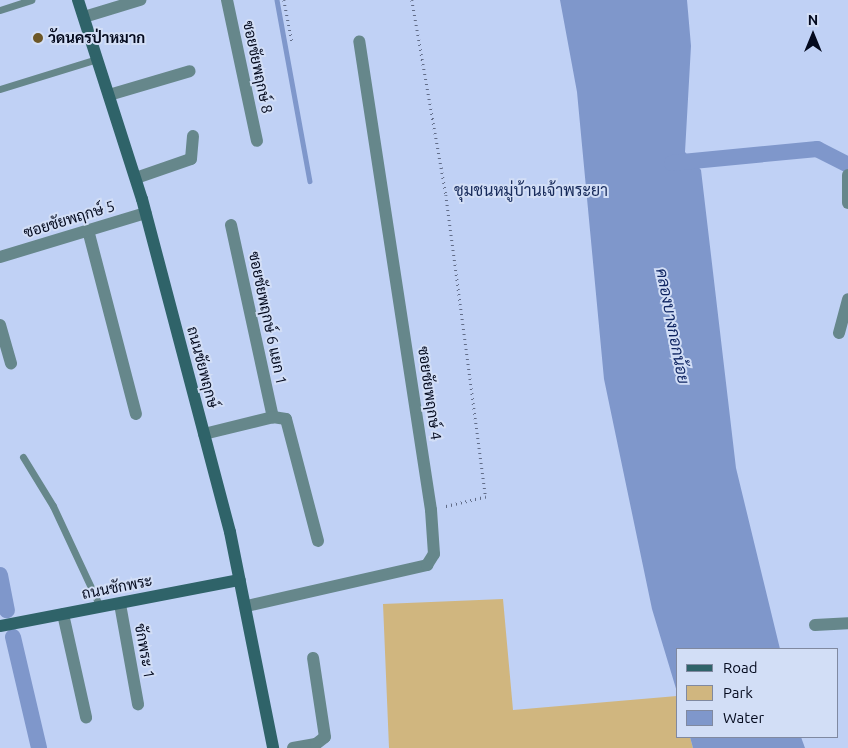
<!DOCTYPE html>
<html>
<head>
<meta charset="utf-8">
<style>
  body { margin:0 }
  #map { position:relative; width:848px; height:748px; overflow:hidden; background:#c0d1f5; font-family:Ubuntu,Sarabun,sans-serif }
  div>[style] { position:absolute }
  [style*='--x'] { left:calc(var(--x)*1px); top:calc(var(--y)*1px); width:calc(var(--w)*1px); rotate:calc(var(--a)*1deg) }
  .green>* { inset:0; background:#d0b67f }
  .water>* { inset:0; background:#7f97cb }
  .stream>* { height:4.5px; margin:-2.25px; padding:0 2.25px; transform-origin:2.25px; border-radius:2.25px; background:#7f97cb }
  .canal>* { height:16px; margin:-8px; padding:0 8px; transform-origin:8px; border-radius:8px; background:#7f97cb }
  .path>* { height:2.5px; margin-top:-1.25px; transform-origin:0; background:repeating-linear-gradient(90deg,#626d89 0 1px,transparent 0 5px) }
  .lane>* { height:7px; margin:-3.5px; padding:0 3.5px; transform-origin:3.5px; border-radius:3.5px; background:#66878b }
  .street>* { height:12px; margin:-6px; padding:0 6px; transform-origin:6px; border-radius:6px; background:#66878b }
  .secondary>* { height:12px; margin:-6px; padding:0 6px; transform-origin:6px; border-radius:6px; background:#2f6369 }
  .dots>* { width:14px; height:14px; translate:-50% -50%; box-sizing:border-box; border:2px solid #d2def6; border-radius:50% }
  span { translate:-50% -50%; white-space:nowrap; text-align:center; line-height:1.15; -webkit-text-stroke:4px #d2def6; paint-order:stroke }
  .poi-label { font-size:15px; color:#040a1e; font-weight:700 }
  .left { translate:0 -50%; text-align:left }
  .street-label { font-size:15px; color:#040a1e }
  .neighbourhood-label { font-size:16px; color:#182b5b }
  .water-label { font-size:16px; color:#0e2461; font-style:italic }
  .legend { position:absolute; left:676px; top:648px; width:162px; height:90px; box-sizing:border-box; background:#d2def6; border:1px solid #8089a0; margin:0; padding:6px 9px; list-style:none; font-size:15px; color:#040a1e }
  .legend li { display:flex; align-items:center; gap:10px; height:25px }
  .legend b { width:25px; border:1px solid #8089a0 }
  .north { position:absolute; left:788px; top:10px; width:50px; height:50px; -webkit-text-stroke:4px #d2def6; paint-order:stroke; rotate:0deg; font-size:14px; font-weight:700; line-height:20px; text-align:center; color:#040a1e }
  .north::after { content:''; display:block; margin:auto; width:18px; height:22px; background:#040a1e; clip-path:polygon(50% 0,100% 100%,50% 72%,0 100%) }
</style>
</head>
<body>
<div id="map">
  <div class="green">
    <i style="clip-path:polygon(503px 599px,513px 710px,677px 696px,677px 737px,690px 737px,693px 748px,389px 748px,383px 604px)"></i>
  </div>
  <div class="water">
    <i style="clip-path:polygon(560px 0,687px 0,691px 46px,685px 152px,701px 170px,736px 468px,780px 649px,677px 649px,677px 692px,652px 609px,604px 379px,577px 92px)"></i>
    <i style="clip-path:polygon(690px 737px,801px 737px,805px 748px,693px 748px)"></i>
  </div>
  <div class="stream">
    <i style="--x:277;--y:0;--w:184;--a:79.7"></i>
  </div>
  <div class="canal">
    <i style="--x:672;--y:163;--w:146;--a:-5.5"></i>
    <i style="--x:817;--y:149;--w:35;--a:27"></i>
    <i style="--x:0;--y:575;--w:36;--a:79"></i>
    <i style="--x:13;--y:637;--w:114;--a:76.8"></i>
  </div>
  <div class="path">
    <i style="--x:284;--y:0;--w:42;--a:79"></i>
    <i style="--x:412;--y:0;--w:198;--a:80.1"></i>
    <i style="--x:446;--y:195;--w:305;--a:82.5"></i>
    <i style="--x:486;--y:497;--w:43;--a:166.6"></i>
  </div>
  <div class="lane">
    <i style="--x:0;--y:10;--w:33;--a:-18"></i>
    <i style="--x:0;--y:89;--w:102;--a:-17.2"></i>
    <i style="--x:23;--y:457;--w:57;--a:58.5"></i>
    <i style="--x:53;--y:506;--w:111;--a:65"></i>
  </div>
  <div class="street">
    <i style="--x:227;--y:0;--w:144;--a:78"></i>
    <i style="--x:84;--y:17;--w:59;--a:-16.9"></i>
    <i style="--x:109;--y:95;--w:84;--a:-16.5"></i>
    <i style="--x:848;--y:175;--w:28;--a:90"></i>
    <i style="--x:136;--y:178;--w:58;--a:-19.1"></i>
    <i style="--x:191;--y:159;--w:23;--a:-85"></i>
    <i style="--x:231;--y:225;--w:197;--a:77.7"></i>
    <i style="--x:88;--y:230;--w:190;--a:75.4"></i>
    <i style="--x:0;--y:257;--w:152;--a:-16.8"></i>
    <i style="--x:0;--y:325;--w:40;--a:74"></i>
    <i style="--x:839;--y:333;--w:35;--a:-75"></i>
    <i style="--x:204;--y:434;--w:71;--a:-13.8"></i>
    <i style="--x:273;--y:417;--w:13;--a:9"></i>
    <i style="--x:286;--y:419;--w:126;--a:75.3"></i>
    <i style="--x:120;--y:604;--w:102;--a:79.8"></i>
    <i style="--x:247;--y:606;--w:185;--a:-12.8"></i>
    <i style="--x:427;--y:565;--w:13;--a:-58"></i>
    <i style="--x:434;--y:554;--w:44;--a:-93.9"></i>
    <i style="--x:431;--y:510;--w:474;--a:-98.7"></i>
    <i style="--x:63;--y:614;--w:106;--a:77.4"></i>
    <i style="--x:815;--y:625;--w:33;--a:-3"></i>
    <i style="--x:293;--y:748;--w:23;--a:-10"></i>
    <i style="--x:316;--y:744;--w:11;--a:-38"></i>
    <i style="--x:325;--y:737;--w:80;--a:-98.6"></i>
  </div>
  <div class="secondary">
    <i style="--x:78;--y:0;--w:209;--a:72.2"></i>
    <i style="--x:142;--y:199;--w:344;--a:75.2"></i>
    <i style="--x:230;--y:532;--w:220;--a:78.7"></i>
    <i style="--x:0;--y:626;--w:244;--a:-10.9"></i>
  </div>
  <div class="dots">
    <i style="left:38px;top:38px;background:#6d5727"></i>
  </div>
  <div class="poi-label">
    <span class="left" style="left:48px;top:38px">วัดนครป่าหมาก</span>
  </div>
  <div class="street-label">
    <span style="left:258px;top:67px;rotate:78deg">ซอยชัยพฤกษ์ 8</span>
    <span style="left:69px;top:219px;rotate:-17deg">ซอยชัยพฤกษ์ 5</span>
    <span style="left:268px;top:318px;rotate:78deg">ซอยชัยพฤกษ์ 6 แยก 1</span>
    <span style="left:203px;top:367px;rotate:75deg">ถนนชัยพฤกษ์</span>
    <span style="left:430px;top:393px;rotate:82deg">ซอยชัยพฤกษ์ 4</span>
    <span style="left:117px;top:587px;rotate:-11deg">ถนนชักพระ</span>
    <span style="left:145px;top:651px;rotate:80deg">ชักพระ 1</span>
  </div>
  <div class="neighbourhood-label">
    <span style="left:531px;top:190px">ชุมชนหมู่บ้านเจ้าพระยา</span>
  </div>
  <div class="water-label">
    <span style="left:673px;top:326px;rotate:79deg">คลองบางกอกน้อย</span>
  </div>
  <ul class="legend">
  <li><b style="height:6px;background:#2f6369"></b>Road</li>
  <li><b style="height:14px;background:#d0b67f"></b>Park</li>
  <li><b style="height:14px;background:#7f97cb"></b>Water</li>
  </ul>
  <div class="north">N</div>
</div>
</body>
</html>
